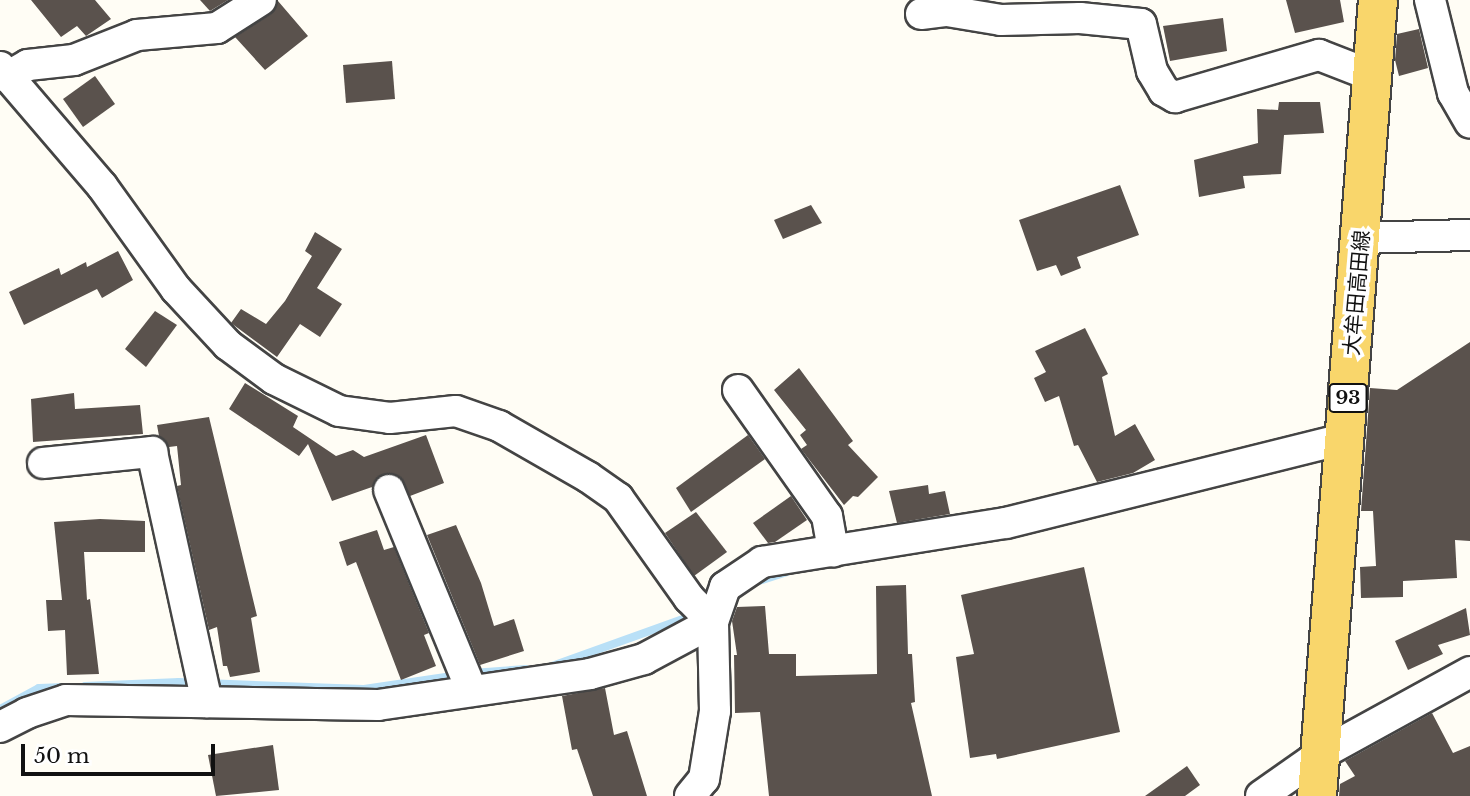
<!DOCTYPE html>
<html>
<head>
<meta charset="utf-8">
<style>
  body { margin:0 }
  #map { position:relative; width:1470px; height:796px; overflow:hidden; background:#fffdf5; font-family:"Libre Baskerville","Noto Sans JP",serif }
  div>[style] { position:absolute }
  [style*='--x'] { left:calc(var(--x)*1px); top:calc(var(--y)*1px); width:calc(var(--w)*1px); rotate:calc(var(--a)*1deg) }
  .stream>* { height:8px; margin:-4px; padding:0 4px; transform-origin:4px; border-radius:4px; background:#b9e0f7 }
  .building>* { inset:0; background:#5a524d }
  .roads { filter:drop-shadow(2px 0 #444) drop-shadow(-2px 0 #444) drop-shadow(0 2px #444) drop-shadow(0 -2px #444) }
  .minor>* { height:30px; margin:-15px; padding:0 15px; transform-origin:15px; border-radius:15px; background:#fff }
  .major>* { height:38px; margin:-19px; padding:0 19px; transform-origin:19px; border-radius:19px; background:#f9d66b }
  span { translate:-50% -50%; white-space:nowrap; text-align:center; line-height:1.15; -webkit-text-stroke:7px #fff; paint-order:stroke }
  .shield-label span { padding:2px 5px; background:#fff; border:2px solid; border-radius:5px; -webkit-text-stroke-width:0 }
  .shield-label { font-size:19px; color:#111; font-weight:700 }
  .street-label { font-size:21px; color:#111 }
  .scale { position:absolute; left:21px; top:744px; width:194px; height:32px; box-sizing:border-box; border:4px solid #111; border-top:0; padding-left:9px; font-size:21px; line-height:24px; white-space:nowrap; color:#111; -webkit-text-stroke:5px #fff; paint-order:stroke }
</style>
</head>
<body>
<div id="map">
  <div class="stream">
    <i style="--x:756;--y:582;--w:32;--a:-18"></i>
    <i style="--x:549;--y:667;--w:145;--a:-19.7"></i>
    <i style="--x:472;--y:673;--w:54;--a:-4.2"></i>
    <i style="--x:85;--y:686;--w:94;--a:-2.4"></i>
    <i style="--x:179;--y:682;--w:185;--a:2.2"></i>
    <i style="--x:364;--y:689;--w:96;--a:-8.4"></i>
    <i style="--x:0;--y:709;--w:44;--a:-28.3"></i>
    <i style="--x:39;--y:688;--w:26;--a:-2"></i>
  </div>
  <div class="building">
    <i style="clip-path:polygon(31px 0,95px 0,111px 19px,86px 36px,77px 26px,61px 37px)"></i>
    <i style="clip-path:polygon(200px 0,228px 0,210px 11px)"></i>
    <i style="clip-path:polygon(1286px 0,1340px 0,1344px 22px,1295px 33px)"></i>
    <i style="clip-path:polygon(278px 1px,308px 36px,265px 70px,235px 37px,271px 14px)"></i>
    <i style="clip-path:polygon(1223px 18px,1227px 51px,1170px 61px,1163px 26px)"></i>
    <i style="clip-path:polygon(1419px 29px,1428px 68px,1399px 76px,1395px 60px,1397px 34px)"></i>
    <i style="clip-path:polygon(392px 61px,395px 99px,346px 103px,343px 65px)"></i>
    <i style="clip-path:polygon(95px 76px,115px 104px,83px 127px,63px 99px)"></i>
    <i style="clip-path:polygon(1279px 102px,1320px 102px,1324px 133px,1284px 135px,1281px 174px,1243px 176px,1245px 188px,1199px 197px,1194px 160px,1258px 143px,1257px 109px,1278px 110px)"></i>
    <i style="clip-path:polygon(1120px 185px,1139px 235px,1077px 257px,1081px 268px,1061px 276px,1056px 265px,1037px 271px,1019px 220px)"></i>
    <i style="clip-path:polygon(811px 205px,822px 223px,783px 239px,774px 220px)"></i>
    <i style="clip-path:polygon(315px 232px,342px 249px,317px 288px,342px 304px,320px 337px,300px 324px,277px 357px,231px 323px,241px 309px,266px 324px,285px 301px,312px 256px,305px 251px)"></i>
    <i style="clip-path:polygon(118px 251px,133px 280px,102px 298px,97px 289px,24px 325px,9px 292px,59px 268px,61px 275px,86px 262px,87px 267px)"></i>
    <i style="clip-path:polygon(155px 311px,177px 325px,146px 367px,125px 349px)"></i>
    <i style="clip-path:polygon(1085px 328px,1108px 374px,1102px 377px,1115px 436px,1135px 424px,1155px 460px,1133px 473px,1097px 482px,1078px 445px,1074px 446px,1059px 396px,1045px 402px,1034px 378px,1046px 372px,1035px 351px)"></i>
    <i style="clip-path:polygon(1470px 342px,1470px 541px,1455px 540px,1457px 578px,1403px 581px,1403px 597px,1361px 598px,1360px 567px,1376px 566px,1373px 511px,1361px 511px,1370px 388px,1397px 390px)"></i>
    <i style="clip-path:polygon(799px 368px,853px 441px,848px 445px,878px 477px,858px 497px,853px 496px,844px 505px,801px 449px,807px 445px,800px 435px,806px 430px,774px 390px)"></i>
    <i style="clip-path:polygon(245px 383px,298px 416px,293px 427px,336px 456px,353px 450px,364px 457px,426px 435px,444px 483px,410px 496px,400px 477px,383px 474px,372px 487px,332px 501px,308px 444px,299px 456px,229px 409px)"></i>
    <i style="clip-path:polygon(74px 393px,75px 409px,140px 405px,143px 434px,33px 442px,31px 399px)"></i>
    <i style="clip-path:polygon(209px 417px,257px 616px,251px 618px,260px 672px,230px 677px,227px 666px,223px 666px,217px 627px,209px 630px,177px 486px,181px 485px,177px 446px,169px 447px,159px 436px,157px 425px)"></i>
    <i style="clip-path:polygon(748px 435px,765px 459px,691px 512px,676px 488px)"></i>
    <i style="clip-path:polygon(928px 485px,929px 494px,945px 491px,950px 514px,897px 523px,889px 491px)"></i>
    <i style="clip-path:polygon(791px 496px,807px 520px,775px 542px,768px 543px,753px 523px)"></i>
    <i style="clip-path:polygon(696px 512px,727px 552px,694px 576px,665px 533px)"></i>
    <i style="clip-path:polygon(100px 519px,145px 521px,145px 552px,84px 552px,87px 600px,90px 599px,99px 674px,67px 675px,65px 630px,48px 631px,46px 600px,62px 600px,54px 522px)"></i>
    <i style="clip-path:polygon(456px 525px,481px 583px,494px 626px,514px 619px,524px 651px,480px 665px,427px 535px)"></i>
    <i style="clip-path:polygon(377px 530px,384px 550px,394px 547px,429px 633px,424px 635px,436px 666px,401px 680px,356px 562px,347px 566px,339px 542px)"></i>
    <i style="clip-path:polygon(1084px 567px,1120px 732px,997px 759px,996px 754px,970px 758px,956px 657px,974px 654px,961px 595px)"></i>
    <i style="clip-path:polygon(906px 585px,908px 654px,912px 654px,915px 702px,911px 703px,932px 796px,769px 796px,760px 712px,735px 713px,734px 655px,737px 655px,732px 621px,737px 607px,765px 606px,769px 654px,796px 654px,796px 676px,877px 674px,876px 586px)"></i>
    <i style="clip-path:polygon(1466px 608px,1470px 635px,1438px 645px,1443px 654px,1408px 670px,1395px 641px)"></i>
    <i style="clip-path:polygon(605px 688px,614px 735px,627px 731px,647px 796px,593px 796px,577px 749px,572px 750px,562px 696px)"></i>
    <i style="clip-path:polygon(1432px 713px,1453px 753px,1470px 746px,1470px 796px,1339px 796px,1340px 784px,1355px 776px,1345px 761px)"></i>
    <i style="clip-path:polygon(273px 745px,279px 790px,216px 796px,208px 755px)"></i>
    <i style="clip-path:polygon(1187px 766px,1200px 785px,1185px 796px,1145px 796px)"></i>
  </div>
  <div class="roads">
    <div class="minor">
      <i style="--x:1430;--y:0;--w:96;--a:76.1"></i>
      <i style="--x:1453;--y:93;--w:34;--a:60"></i>
      <i style="--x:921;--y:14;--w:26;--a:-7"></i>
      <i style="--x:947;--y:11;--w:55;--a:9.5"></i>
      <i style="--x:1001;--y:20;--w:79;--a:-1.5"></i>
      <i style="--x:1080;--y:18;--w:61;--a:5.6"></i>
      <i style="--x:1141;--y:24;--w:48;--a:76.8"></i>
      <i style="--x:1152;--y:71;--w:23;--a:59"></i>
      <i style="--x:1164;--y:91;--w:13;--a:29"></i>
      <i style="--x:1175;--y:97;--w:150;--a:-16.3"></i>
      <i style="--x:1319;--y:55;--w:58;--a:21.3"></i>
      <i style="--x:0;--y:67;--w:157;--a:49.4"></i>
      <i style="--x:102;--y:186;--w:127;--a:54.3"></i>
      <i style="--x:176;--y:289;--w:76;--a:47.1"></i>
      <i style="--x:228;--y:345;--w:57;--a:36.5"></i>
      <i style="--x:274;--y:379;--w:72;--a:26.2"></i>
      <i style="--x:339;--y:411;--w:51;--a:7.8"></i>
      <i style="--x:390;--y:418;--w:66;--a:-6.1"></i>
      <i style="--x:456;--y:411;--w:46;--a:19.2"></i>
      <i style="--x:499;--y:426;--w:103;--a:29.8"></i>
      <i style="--x:588;--y:477;--w:37;--a:35"></i>
      <i style="--x:618;--y:498;--w:123;--a:54.6"></i>
      <i style="--x:689;--y:598;--w:34;--a:45"></i>
      <i style="--x:7;--y:77;--w:24;--a:-30"></i>
      <i style="--x:28;--y:65;--w:46;--a:-6.2"></i>
      <i style="--x:74;--y:60;--w:68;--a:-21.6"></i>
      <i style="--x:137;--y:35;--w:80;--a:-5"></i>
      <i style="--x:217;--y:28;--w:52;--a:-32.5"></i>
      <i style="--x:1361;--y:238;--w:109;--a:-1.6"></i>
      <i style="--x:738;--y:390;--w:154;--a:54.8"></i>
      <i style="--x:827;--y:516;--w:36;--a:80"></i>
      <i style="--x:43;--y:463;--w:110;--a:-5.8"></i>
      <i style="--x:152;--y:452;--w:256;--a:77.6"></i>
      <i style="--x:389;--y:490;--w:217;--a:67.6"></i>
      <i style="--x:0;--y:727;--w:30;--a:-27"></i>
      <i style="--x:27;--y:713;--w:41;--a:-18.4"></i>
      <i style="--x:66;--y:700;--w:312;--a:0.9"></i>
      <i style="--x:378;--y:705;--w:214;--a:-8.3"></i>
      <i style="--x:590;--y:674;--w:56;--a:-15.5"></i>
      <i style="--x:644;--y:659;--w:78;--a:-28.2"></i>
      <i style="--x:690;--y:796;--w:22;--a:-51"></i>
      <i style="--x:704;--y:779;--w:69;--a:-80.8"></i>
      <i style="--x:715;--y:711;--w:89;--a:-91.3"></i>
      <i style="--x:713;--y:622;--w:37;--a:-71"></i>
      <i style="--x:725;--y:587;--w:45;--a:-34"></i>
      <i style="--x:762;--y:562;--w:247;--a:-9.1"></i>
      <i style="--x:1006;--y:523;--w:348;--a:-14"></i>
      <i style="--x:1261;--y:796;--w:73;--a:-35"></i>
      <i style="--x:1321;--y:754;--w:170;--a:-28.8"></i>
    </div>
    <div class="major">
      <i style="--x:1317;--y:796;--w:798;--a:-85.62"></i>
    </div>
  </div>
  <div class="shield-label">
    <span style="left:1348px;top:398px">93</span>
  </div>
  <div class="street-label">
    <span style="left:1357px;top:293px;rotate:-85deg">大牟田高田線</span>
  </div>
  <div class="scale">50 m</div>
</div>
</body>
</html>
